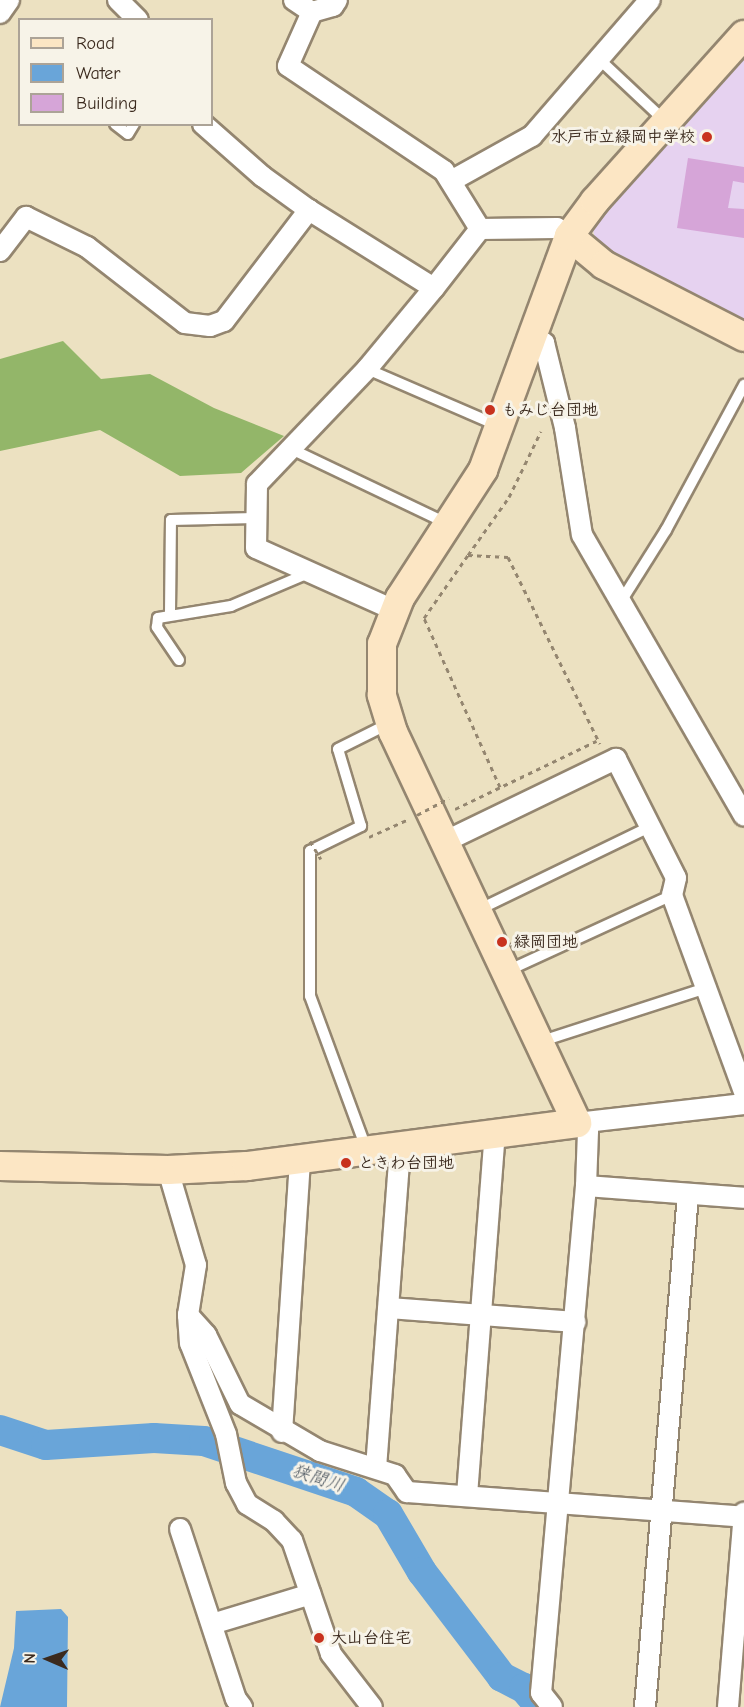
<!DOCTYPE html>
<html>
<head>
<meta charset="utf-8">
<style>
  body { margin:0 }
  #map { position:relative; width:744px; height:1707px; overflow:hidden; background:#ece1c1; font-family:"Comic Neue","Klee One",sans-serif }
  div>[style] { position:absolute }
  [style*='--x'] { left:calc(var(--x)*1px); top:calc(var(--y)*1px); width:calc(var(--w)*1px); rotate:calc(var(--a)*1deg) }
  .built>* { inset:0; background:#e6d2f0 }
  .forest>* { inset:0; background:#93b669 }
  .water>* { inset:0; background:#69a5d9 }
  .river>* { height:30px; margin:-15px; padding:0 15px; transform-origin:15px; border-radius:15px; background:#69a5d9 }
  .building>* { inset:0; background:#d6a5d8 }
  .path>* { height:3px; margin-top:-1.5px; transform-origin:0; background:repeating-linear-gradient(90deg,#948670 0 4.5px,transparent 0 9px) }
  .roads { filter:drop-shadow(2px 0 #948670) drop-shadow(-2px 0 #948670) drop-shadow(0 2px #948670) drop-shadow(0 -2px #948670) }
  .lane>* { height:10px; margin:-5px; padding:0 5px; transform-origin:5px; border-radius:5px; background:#fff }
  .street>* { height:20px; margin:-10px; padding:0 10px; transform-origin:10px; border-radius:10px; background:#fff }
  .secondary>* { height:28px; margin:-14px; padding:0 14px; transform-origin:14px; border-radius:14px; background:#fce6c4 }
  .path-bridge>* { height:3px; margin-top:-1.5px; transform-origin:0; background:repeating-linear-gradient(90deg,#948670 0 4.5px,transparent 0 9px) }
  .dots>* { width:16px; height:16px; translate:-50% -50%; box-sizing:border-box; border:3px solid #f7f3e8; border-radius:50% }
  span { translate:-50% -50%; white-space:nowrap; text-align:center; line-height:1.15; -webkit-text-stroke:6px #f7f3e8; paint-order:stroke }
  .poi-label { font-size:16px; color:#3b2a1e; font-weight:700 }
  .right { translate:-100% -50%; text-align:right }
  .left { translate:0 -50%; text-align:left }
  .water-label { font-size:18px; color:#4b555f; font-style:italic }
  .legend { position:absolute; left:18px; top:18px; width:195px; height:108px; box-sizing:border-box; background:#f7f3e8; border:2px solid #aca397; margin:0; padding:8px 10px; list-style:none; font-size:18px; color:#3b2a1e }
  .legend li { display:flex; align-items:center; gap:12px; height:30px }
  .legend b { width:30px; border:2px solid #aca397 }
  .north { position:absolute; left:18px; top:1629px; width:60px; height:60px; -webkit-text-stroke:4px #f7f3e8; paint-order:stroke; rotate:272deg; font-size:16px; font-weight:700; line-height:24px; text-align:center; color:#3b2a1e }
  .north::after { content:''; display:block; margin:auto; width:21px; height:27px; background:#3b2a1e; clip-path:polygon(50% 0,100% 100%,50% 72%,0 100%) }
</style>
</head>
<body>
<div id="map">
  <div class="built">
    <i style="clip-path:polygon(744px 54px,744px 332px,597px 248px,593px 230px,596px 220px)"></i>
  </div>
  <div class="forest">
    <i style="clip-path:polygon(63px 341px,101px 379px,150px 374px,214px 408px,284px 436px,241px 473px,180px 476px,100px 430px,0 451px,0 359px)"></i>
  </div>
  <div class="water">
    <i style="clip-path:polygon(61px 1609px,68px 1617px,67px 1707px,0 1707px,14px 1648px,16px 1611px)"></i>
  </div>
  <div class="river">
    <i style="--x:0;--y:1430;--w:48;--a:18.1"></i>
    <i style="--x:46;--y:1445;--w:108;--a:-3.7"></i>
    <i style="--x:154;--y:1438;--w:50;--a:3.4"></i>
    <i style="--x:204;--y:1441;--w:160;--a:18.5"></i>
    <i style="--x:356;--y:1492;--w:39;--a:35"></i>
    <i style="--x:388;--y:1514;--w:67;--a:59.6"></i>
    <i style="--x:422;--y:1572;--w:132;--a:52.7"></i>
    <i style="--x:502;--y:1677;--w:25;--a:27"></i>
    <i style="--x:524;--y:1688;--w:25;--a:50"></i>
  </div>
  <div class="building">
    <i style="clip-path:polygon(688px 158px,744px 167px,744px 183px,733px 181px,728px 208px,744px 209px,744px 238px,677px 228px)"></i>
  </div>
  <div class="path">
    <i style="--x:468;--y:555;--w:71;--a:-54.7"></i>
    <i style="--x:509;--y:497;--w:73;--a:-64.1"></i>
    <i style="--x:500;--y:787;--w:185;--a:-114.2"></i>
    <i style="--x:424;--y:618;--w:77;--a:-55.1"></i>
    <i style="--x:468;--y:555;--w:40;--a:2.9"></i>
    <i style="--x:508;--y:557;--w:208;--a:63.8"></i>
    <i style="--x:455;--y:809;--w:157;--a:-25.7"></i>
    <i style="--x:369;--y:837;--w:44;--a:-24.2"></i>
  </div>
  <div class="roads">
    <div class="lane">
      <i style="--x:599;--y:59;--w:89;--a:43.2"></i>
      <i style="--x:115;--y:124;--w:16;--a:38"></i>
      <i style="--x:128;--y:134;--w:12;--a:-59"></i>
      <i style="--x:367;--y:369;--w:144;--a:23.4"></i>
      <i style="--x:291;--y:449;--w:174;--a:25.5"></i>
      <i style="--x:620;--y:603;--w:86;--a:-57.8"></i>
      <i style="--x:666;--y:530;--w:165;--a:-61.7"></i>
      <i style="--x:170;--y:613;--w:93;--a:-89.4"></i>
      <i style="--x:171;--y:520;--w:84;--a:-1.4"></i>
      <i style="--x:179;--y:660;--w:40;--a:-124"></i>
      <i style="--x:157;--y:627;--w:9;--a:-84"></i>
      <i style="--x:158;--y:618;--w:74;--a:-9.3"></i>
      <i style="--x:231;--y:606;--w:87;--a:-23"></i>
      <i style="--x:478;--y:910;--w:191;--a:-25.8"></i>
      <i style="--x:507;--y:971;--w:182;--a:-24.7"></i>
      <i style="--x:539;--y:1042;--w:176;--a:-17.9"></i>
      <i style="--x:366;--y:1148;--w:162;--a:-110.2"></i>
      <i style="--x:310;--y:996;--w:145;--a:-90"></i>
      <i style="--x:310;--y:851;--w:57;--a:-26.1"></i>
      <i style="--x:361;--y:826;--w:80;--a:-106.6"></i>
      <i style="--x:338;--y:749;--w:56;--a:-26.6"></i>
    </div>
    <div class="street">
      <i style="--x:118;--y:0;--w:28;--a:45"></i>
      <i style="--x:294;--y:0;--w:22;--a:34"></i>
      <i style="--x:312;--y:12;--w:22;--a:-16"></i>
      <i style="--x:333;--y:6;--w:7;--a:-56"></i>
      <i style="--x:312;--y:12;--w:59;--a:114"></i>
      <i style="--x:288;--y:66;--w:188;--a:33.9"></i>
      <i style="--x:444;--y:171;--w:68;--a:58.2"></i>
      <i style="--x:0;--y:13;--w:16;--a:-55"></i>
      <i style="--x:203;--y:124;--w:79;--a:41.4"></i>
      <i style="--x:262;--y:176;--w:58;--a:35.9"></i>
      <i style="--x:309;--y:210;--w:147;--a:32"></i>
      <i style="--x:434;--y:288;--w:75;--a:-52.1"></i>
      <i style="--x:480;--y:229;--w:77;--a:-0.7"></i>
      <i style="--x:557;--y:228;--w:14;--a:34"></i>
      <i style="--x:451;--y:181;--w:93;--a:-29.1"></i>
      <i style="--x:532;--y:136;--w:180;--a:-49.1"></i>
      <i style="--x:0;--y:251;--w:43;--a:-52.6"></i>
      <i style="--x:26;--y:217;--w:68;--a:26.2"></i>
      <i style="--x:87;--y:247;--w:124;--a:37.8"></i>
      <i style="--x:185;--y:323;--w:25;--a:7"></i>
      <i style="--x:210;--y:326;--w:15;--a:-20"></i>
      <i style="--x:224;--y:321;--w:140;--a:-52.6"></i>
      <i style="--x:531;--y:336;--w:15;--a:28"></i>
      <i style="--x:544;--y:343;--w:88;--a:76.1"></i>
      <i style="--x:565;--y:428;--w:108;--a:81"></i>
      <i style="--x:582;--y:535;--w:324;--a:60"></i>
      <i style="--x:394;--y:610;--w:151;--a:-155.8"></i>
      <i style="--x:256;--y:548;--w:64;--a:-89.1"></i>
      <i style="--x:257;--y:484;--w:159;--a:-46.3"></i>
      <i style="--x:367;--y:369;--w:105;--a:-50.4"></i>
      <i style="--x:446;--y:841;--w:189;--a:-25.8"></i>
      <i style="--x:616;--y:759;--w:133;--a:63.2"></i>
      <i style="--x:676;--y:878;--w:17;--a:103"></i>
      <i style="--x:672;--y:895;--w:210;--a:69.9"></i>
      <i style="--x:577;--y:1123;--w:168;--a:-6.5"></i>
      <i style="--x:168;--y:1170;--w:99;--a:73.6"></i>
      <i style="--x:196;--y:1265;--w:51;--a:99.1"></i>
      <i style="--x:188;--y:1315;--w:28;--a:86"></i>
      <i style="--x:190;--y:1343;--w:98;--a:68.4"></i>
      <i style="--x:226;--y:1434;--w:50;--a:78.5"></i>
      <i style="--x:236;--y:1483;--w:24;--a:62"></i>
      <i style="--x:247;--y:1504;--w:32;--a:32"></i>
      <i style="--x:274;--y:1521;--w:26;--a:47"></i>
      <i style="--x:292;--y:1540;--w:120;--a:71.1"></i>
      <i style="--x:331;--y:1654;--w:67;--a:52.3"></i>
      <i style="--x:586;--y:1186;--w:158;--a:4.3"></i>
      <i style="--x:389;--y:1308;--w:187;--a:4.3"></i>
      <i style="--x:188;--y:1315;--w:27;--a:48"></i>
      <i style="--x:206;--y:1335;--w:77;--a:63.8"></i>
      <i style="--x:240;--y:1404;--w:93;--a:30.4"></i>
      <i style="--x:320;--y:1451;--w:79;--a:17.7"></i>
      <i style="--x:395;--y:1475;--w:21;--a:55"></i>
      <i style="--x:407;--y:1492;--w:338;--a:4.2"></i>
      <i style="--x:282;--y:1432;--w:273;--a:-86.2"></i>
      <i style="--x:376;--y:1468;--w:322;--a:-85.7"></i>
      <i style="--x:467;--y:1495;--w:361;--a:-85.6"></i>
      <i style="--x:180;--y:1529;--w:179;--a:71.8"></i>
      <i style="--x:236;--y:1699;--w:10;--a:53"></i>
      <i style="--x:212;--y:1624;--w:103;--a:-16.9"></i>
      <i style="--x:552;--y:1707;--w:18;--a:-128"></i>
      <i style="--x:541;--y:1693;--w:509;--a:-84.93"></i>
      <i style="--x:586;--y:1186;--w:55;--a:-87.9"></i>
      <i style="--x:588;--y:1131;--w:14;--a:-144"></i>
      <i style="--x:645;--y:1707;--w:514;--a:-85.2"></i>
      <i style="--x:728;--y:1707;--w:195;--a:-85.3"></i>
    </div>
    <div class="secondary">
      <i style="--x:569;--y:236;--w:45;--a:39.6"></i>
      <i style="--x:604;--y:265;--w:157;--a:27.2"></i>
      <i style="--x:0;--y:1166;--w:168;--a:1.4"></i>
      <i style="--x:168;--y:1170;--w:79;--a:-2.9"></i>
      <i style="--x:247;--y:1166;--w:333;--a:-7.4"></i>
      <i style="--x:577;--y:1123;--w:432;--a:-115.2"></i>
      <i style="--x:393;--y:732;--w:39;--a:-107"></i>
      <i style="--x:382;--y:695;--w:51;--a:-90"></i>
      <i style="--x:382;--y:644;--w:49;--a:-68.6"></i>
      <i style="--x:400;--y:598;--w:153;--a:-57"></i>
      <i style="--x:483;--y:470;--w:249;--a:-69.8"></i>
      <i style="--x:569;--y:236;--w:44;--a:-53.4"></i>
      <i style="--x:595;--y:201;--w:223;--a:-48.1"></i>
    </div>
  </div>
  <div class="path-bridge">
    <i style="--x:417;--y:815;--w:36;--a:-28"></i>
    <i style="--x:310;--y:841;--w:21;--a:59"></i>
  </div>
  <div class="dots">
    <i style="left:707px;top:137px;background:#c8321e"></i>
    <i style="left:490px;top:410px;background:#c8321e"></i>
    <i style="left:502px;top:942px;background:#c8321e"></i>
    <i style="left:346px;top:1163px;background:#c8321e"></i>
    <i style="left:319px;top:1638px;background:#c8321e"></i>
  </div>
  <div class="poi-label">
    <span class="right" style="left:695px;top:137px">水戸市立緑岡中学校</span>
    <span class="left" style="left:502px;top:410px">もみじ台団地</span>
    <span class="left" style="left:514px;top:942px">緑岡団地</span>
    <span class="left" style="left:358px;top:1163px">ときわ台団地</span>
    <span class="left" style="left:331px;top:1638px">大山台住宅</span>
  </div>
  <div class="water-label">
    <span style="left:318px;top:1479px;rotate:18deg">狭間川</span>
  </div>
  <ul class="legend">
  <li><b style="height:8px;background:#fce6c4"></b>Road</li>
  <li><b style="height:16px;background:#69a5d9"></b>Water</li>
  <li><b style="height:16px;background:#d6a5d8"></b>Building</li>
  </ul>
  <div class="north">N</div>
</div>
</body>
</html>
